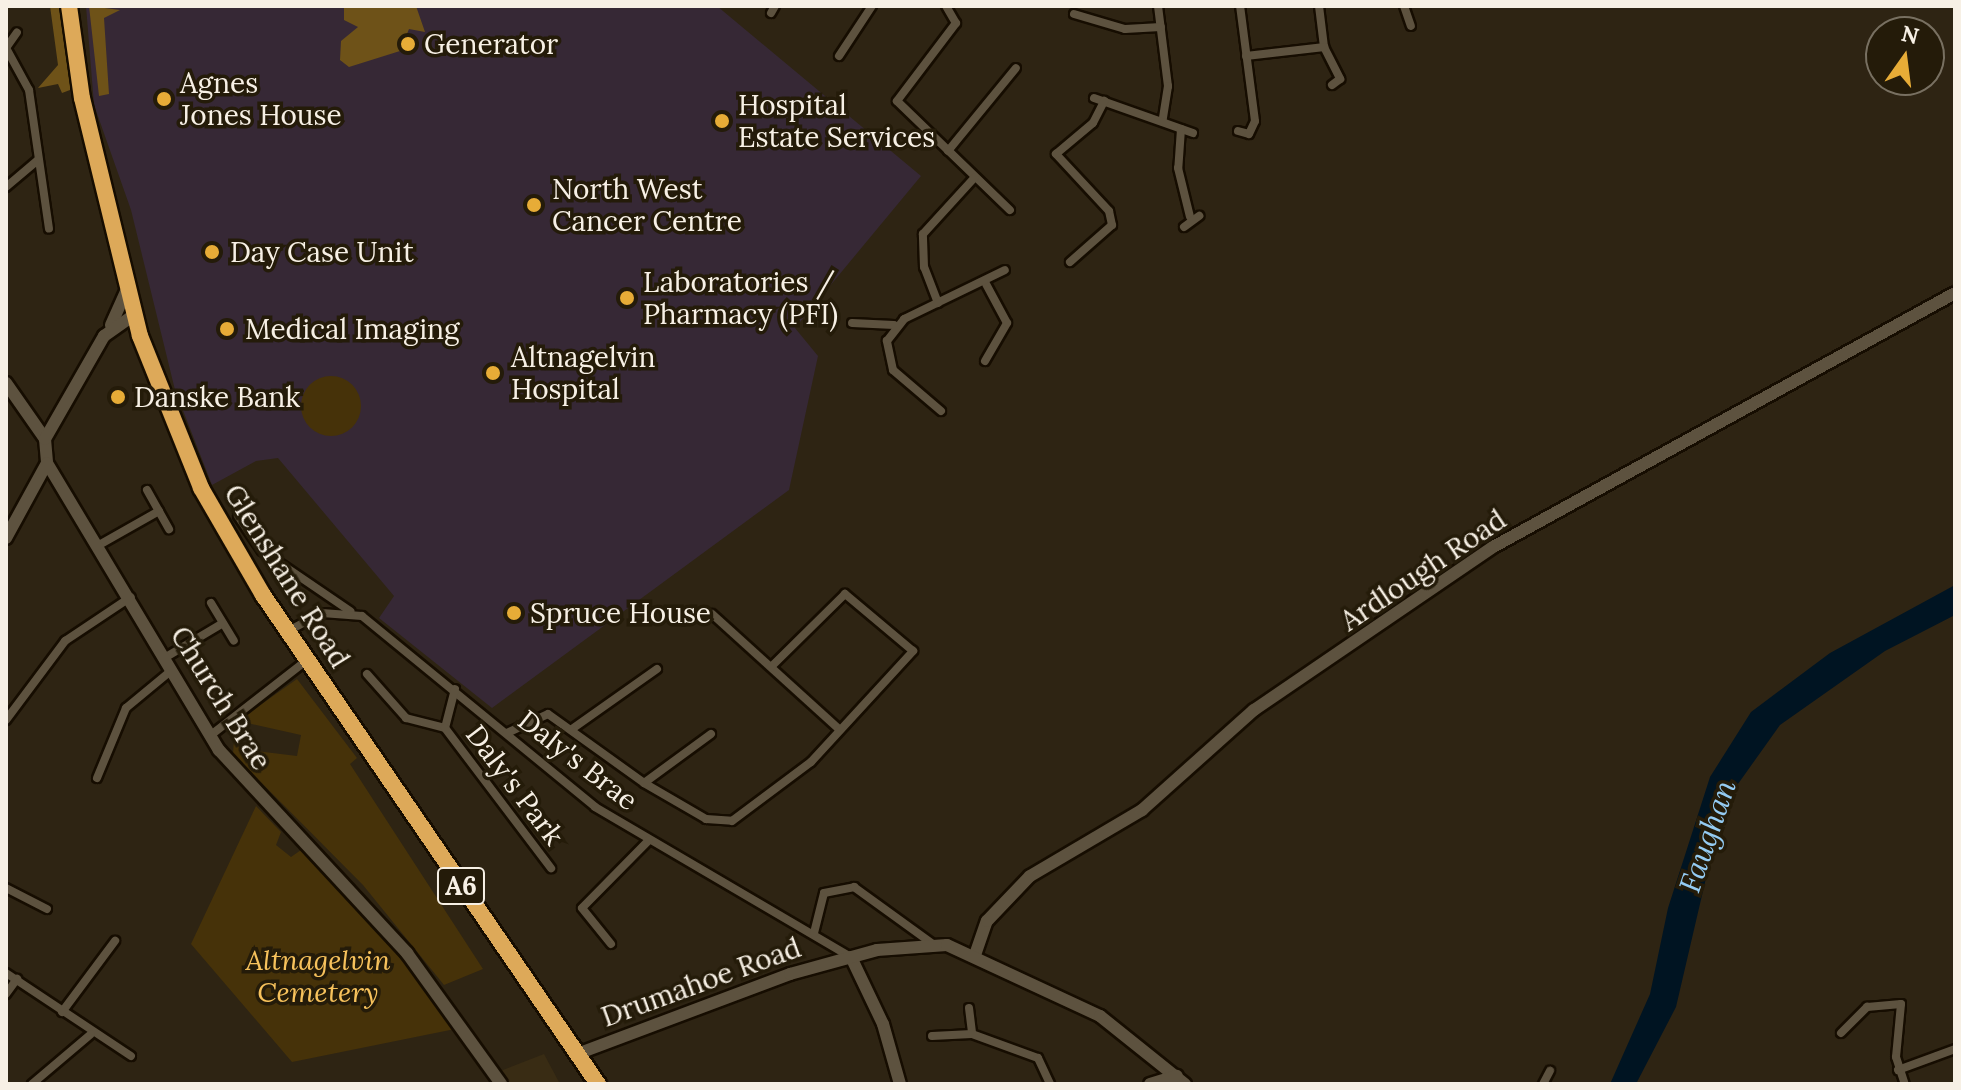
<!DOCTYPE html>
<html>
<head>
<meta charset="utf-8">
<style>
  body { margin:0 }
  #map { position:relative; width:1961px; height:1090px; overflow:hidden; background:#2e2413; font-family:Lora,serif }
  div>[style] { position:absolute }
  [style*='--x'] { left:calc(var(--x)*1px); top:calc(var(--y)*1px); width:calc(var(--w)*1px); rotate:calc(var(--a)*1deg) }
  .built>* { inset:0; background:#392c14 }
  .medical>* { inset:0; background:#362835 }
  .green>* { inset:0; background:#463209 }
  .round { border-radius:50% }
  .forest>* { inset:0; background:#6e5218 }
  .water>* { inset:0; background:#001422 }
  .roads { filter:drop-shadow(2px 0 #160d01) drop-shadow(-2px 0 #160d01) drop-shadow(0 2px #160d01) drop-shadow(0 -2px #160d01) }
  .street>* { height:8px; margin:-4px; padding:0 4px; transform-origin:4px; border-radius:4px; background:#5d523f }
  .secondary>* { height:12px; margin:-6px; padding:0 6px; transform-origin:6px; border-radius:6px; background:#5d523f }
  .highway>* { height:16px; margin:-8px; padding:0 8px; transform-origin:8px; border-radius:8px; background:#dda959 }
  .dots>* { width:22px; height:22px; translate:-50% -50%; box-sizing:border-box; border:4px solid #241b09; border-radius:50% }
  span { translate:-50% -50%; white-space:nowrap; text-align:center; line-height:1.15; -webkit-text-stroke:7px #241b09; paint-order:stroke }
  .shield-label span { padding:2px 6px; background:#241b09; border:2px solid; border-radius:6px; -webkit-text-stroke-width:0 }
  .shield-label { font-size:26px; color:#f7f0e5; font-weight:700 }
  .poi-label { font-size:28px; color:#f7f0e5 }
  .left { translate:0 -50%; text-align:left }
  .street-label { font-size:28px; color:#f7f0e5 }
  .park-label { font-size:28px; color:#f7c25c; font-style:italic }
  .water-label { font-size:30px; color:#94cbf2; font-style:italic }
  .frame { position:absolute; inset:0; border:8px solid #f7f0e5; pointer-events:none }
  .north { position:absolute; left:1865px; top:16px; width:80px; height:80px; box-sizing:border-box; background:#241b09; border:2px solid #787061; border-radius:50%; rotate:14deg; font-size:22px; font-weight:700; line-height:32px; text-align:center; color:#f7f0e5 }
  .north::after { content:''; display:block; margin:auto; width:28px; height:36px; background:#e7ac37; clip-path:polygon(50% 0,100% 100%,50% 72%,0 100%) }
</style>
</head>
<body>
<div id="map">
  <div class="built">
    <i style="clip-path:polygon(544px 1054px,560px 1084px,505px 1084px,498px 1072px)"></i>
  </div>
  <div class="medical">
    <i style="clip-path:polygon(86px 6px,717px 6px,921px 176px,795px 328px,818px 356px,789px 490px,492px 708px,379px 618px,394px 596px,278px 458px,256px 461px,212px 485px,175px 390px,131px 210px,94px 105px)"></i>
  </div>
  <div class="green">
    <i class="round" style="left:301px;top:376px;width:60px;height:60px"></i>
    <i style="clip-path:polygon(297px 679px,357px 758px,350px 764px,483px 969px,444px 985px,363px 885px,233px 754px,234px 739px,241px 749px,297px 756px,301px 735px,238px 721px)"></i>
    <i style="clip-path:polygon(256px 806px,281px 832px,276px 845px,291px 857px,301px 850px,430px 991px,455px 1029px,292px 1062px,191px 944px)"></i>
  </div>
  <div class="forest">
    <i style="clip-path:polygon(50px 6px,64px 6px,71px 52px,70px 90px,62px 93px,58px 84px,38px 88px,58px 65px)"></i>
    <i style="clip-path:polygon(89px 6px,120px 10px,104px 18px,109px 94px,99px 96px)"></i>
    <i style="clip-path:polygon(344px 6px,416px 6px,425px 32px,409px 29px,400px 51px,349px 67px,340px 60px,341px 41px,358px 27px,344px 20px)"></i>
  </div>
  <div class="water">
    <i style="clip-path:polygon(1955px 585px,1955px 615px,1885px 651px,1780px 725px,1723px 805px,1676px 1007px,1636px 1084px,1610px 1084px,1650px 994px,1668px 908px,1710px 777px,1751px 712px,1830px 653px)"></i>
  </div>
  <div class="roads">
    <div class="street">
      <i style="--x:946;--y:6;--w:20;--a:60"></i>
      <i style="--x:956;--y:23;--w:98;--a:127.1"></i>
      <i style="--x:897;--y:101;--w:157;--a:44"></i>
      <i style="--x:1158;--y:6;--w:81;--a:82.9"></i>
      <i style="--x:1168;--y:86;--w:36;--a:99"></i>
      <i style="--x:1319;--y:6;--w:41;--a:83"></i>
      <i style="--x:1324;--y:47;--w:36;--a:63"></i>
      <i style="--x:1340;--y:79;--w:10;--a:143"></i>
      <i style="--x:1404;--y:6;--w:21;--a:71"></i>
      <i style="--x:771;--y:13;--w:8;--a:-60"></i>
      <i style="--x:1074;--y:14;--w:53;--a:16.4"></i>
      <i style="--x:1125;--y:29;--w:36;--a:-3"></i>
      <i style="--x:6;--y:48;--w:48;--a:61.3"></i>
      <i style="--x:29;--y:90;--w:140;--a:81.8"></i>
      <i style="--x:6;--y:48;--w:19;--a:-55"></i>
      <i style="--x:839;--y:56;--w:60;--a:-56.6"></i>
      <i style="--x:1246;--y:56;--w:79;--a:-6.6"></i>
      <i style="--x:1094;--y:98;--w:105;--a:19.5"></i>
      <i style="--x:1181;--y:129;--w:39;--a:94"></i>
      <i style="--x:1178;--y:168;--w:50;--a:76.2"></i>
      <i style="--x:1238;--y:131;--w:11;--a:15"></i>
      <i style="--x:1249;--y:134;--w:14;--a:-65"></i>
      <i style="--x:1255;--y:121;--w:116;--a:-97.4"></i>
      <i style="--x:948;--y:151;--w:107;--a:-50.7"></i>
      <i style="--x:6;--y:187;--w:42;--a:-40.2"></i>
      <i style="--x:1184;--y:227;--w:19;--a:-36"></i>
      <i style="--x:1070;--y:262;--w:56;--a:-41.4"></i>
      <i style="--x:1112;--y:225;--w:14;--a:-102"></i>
      <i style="--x:1109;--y:211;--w:78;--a:-132.9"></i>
      <i style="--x:1056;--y:154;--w:48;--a:-40"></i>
      <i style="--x:1093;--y:123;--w:25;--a:-63"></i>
      <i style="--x:938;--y:303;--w:39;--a:-111"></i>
      <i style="--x:924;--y:267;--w:33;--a:-92"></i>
      <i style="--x:923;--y:234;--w:77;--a:-47.6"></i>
      <i style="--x:852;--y:323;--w:42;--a:2.7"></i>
      <i style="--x:985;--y:361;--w:44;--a:-59.9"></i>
      <i style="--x:1007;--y:323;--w:44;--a:-118.3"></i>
      <i style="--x:941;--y:411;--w:63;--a:-139.5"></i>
      <i style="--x:893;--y:370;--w:30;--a:-102"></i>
      <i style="--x:887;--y:341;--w:28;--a:-52"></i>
      <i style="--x:904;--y:319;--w:112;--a:-25.9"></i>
      <i style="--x:147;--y:490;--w:45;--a:60.6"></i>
      <i style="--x:238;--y:516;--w:42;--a:55.6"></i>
      <i style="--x:262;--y:551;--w:107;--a:34.3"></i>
      <i style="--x:99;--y:545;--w:69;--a:-29.5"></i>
      <i style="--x:211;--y:603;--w:44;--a:58.8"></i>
      <i style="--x:712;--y:614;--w:171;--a:42.2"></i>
      <i style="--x:288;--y:631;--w:38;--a:-28"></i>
      <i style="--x:322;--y:613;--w:40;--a:4.3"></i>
      <i style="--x:362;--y:616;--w:301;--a:39.3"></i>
      <i style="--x:595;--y:807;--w:297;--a:30.4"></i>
      <i style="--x:166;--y:657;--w:66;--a:-30.8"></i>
      <i style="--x:367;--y:674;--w:59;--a:48.4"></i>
      <i style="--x:406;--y:718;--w:40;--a:14.4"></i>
      <i style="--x:455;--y:689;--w:40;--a:104.4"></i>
      <i style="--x:445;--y:728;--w:176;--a:52.9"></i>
      <i style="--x:6;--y:720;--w:99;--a:-53.2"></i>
      <i style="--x:65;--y:641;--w:79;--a:-33.7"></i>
      <i style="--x:572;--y:729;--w:104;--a:-35.2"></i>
      <i style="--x:507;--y:733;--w:45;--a:-24.9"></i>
      <i style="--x:548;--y:714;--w:118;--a:35.7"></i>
      <i style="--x:644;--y:783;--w:72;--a:30.1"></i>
      <i style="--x:706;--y:819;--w:26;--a:4"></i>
      <i style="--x:732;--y:821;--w:99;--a:-36.8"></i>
      <i style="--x:811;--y:762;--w:151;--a:-47.4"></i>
      <i style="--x:913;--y:651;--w:89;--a:-140"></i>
      <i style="--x:845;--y:594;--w:104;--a:135.4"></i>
      <i style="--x:211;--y:735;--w:122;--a:-38"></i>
      <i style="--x:97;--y:778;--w:76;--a:-67.5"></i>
      <i style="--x:126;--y:708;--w:60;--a:-39.6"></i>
      <i style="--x:644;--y:783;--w:83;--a:-36.2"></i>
      <i style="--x:6;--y:888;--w:46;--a:27.1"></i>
      <i style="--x:814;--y:933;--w:41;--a:-76"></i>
      <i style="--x:824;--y:893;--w:31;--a:-11"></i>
      <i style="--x:854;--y:887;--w:99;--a:35.9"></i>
      <i style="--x:611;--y:944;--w:46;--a:-128.9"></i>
      <i style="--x:582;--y:908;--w:95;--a:-45.4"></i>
      <i style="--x:6;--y:973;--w:150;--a:33.6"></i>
      <i style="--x:6;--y:994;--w:19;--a:-54"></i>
      <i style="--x:969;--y:1008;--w:26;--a:83"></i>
      <i style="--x:62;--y:1012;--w:89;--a:-53.3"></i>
      <i style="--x:1841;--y:1033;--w:37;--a:-45"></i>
      <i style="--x:1867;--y:1007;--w:34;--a:-5"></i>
      <i style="--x:1901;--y:1004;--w:53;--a:95.4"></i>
      <i style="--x:1896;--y:1057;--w:28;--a:72"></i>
      <i style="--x:932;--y:1036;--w:40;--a:-2.9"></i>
      <i style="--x:972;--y:1034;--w:70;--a:20"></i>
      <i style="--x:1038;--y:1058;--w:29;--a:65"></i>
      <i style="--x:1898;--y:1070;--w:61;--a:-20.2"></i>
      <i style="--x:32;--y:1084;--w:77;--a:-40.3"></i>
      <i style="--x:1543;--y:1084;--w:15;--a:-62"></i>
    </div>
    <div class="secondary">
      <i style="--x:111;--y:325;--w:42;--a:-65.9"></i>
      <i style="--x:6;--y:383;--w:68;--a:55.1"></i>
      <i style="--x:45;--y:439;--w:24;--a:85"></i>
      <i style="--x:47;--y:463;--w:335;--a:59.1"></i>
      <i style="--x:219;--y:750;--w:277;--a:47.2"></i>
      <i style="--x:407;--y:953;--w:161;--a:54.3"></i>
      <i style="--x:45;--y:439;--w:119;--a:-60.2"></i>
      <i style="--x:104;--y:336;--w:38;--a:-35"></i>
      <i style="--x:6;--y:538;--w:85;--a:-61.3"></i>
      <i style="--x:975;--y:955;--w:36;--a:-71"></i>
      <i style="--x:987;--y:921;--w:62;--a:-46.3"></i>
      <i style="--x:1030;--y:876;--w:130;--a:-30.5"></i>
      <i style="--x:1142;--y:810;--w:150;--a:-41.8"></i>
      <i style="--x:1254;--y:710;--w:289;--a:-34.3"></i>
      <i style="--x:1493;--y:547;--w:527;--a:-28.8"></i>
      <i style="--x:851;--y:957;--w:74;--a:64.5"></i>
      <i style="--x:883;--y:1024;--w:62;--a:74.2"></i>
      <i style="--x:577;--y:1054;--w:228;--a:-20.6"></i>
      <i style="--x:790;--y:974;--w:90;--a:-15.4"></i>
      <i style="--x:877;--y:950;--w:70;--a:-4.1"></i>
      <i style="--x:947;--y:945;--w:169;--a:24.9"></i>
      <i style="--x:1100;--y:1016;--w:109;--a:38.7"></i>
      <i style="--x:1150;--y:1084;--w:28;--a:-17"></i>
    </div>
    <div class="highway">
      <i style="--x:69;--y:6;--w:93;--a:82"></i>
      <i style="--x:82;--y:98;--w:245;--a:76.3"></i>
      <i style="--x:140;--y:336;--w:164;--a:68.1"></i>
      <i style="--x:201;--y:488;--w:124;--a:59.9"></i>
      <i style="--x:263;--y:595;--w:593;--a:55.59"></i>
    </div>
  </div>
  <div class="dots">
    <i style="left:408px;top:44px;background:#e7ac37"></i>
    <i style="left:164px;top:99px;background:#e7ac37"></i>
    <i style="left:722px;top:121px;background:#e7ac37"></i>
    <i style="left:534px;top:205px;background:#e7ac37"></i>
    <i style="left:212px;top:252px;background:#e7ac37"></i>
    <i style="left:627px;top:298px;background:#e7ac37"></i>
    <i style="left:227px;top:329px;background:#e7ac37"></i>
    <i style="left:493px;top:373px;background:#e7ac37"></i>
    <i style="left:118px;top:397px;background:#e7ac37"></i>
    <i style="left:514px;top:613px;background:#e7ac37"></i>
  </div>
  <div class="shield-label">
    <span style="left:461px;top:886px">A6</span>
  </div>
  <div class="poi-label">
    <span class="left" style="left:424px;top:44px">Generator</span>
    <span class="left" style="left:180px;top:99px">Agnes<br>Jones House</span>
    <span class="left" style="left:738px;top:121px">Hospital<br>Estate Services</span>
    <span class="left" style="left:552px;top:205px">North West<br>Cancer Centre</span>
    <span class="left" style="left:230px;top:252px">Day Case Unit</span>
    <span class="left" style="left:643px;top:298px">Laboratories /<br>Pharmacy (PFI)</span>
    <span class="left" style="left:245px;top:329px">Medical Imaging</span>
    <span class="left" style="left:511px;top:373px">Altnagelvin<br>Hospital</span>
    <span class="left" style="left:134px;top:397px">Danske Bank</span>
    <span class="left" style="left:530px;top:613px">Spruce House</span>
  </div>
  <div class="street-label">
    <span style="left:1423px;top:570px;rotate:-34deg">Ardlough Road</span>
    <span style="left:287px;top:576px;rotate:58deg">Glenshane Road</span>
    <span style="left:221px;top:698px;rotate:58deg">Church Brae</span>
    <span style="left:578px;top:760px;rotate:38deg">Daly's Brae</span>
    <span style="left:515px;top:785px;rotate:53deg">Daly's Park</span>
    <span style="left:701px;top:982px;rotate:-20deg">Drumahoe Road</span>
  </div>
  <div class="park-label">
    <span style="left:318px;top:976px">Altnagelvin<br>Cemetery</span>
  </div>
  <div class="water-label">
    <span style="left:1707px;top:836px;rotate:-71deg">Faughan</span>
  </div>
  <div class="frame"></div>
  <div class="north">N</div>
</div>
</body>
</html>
